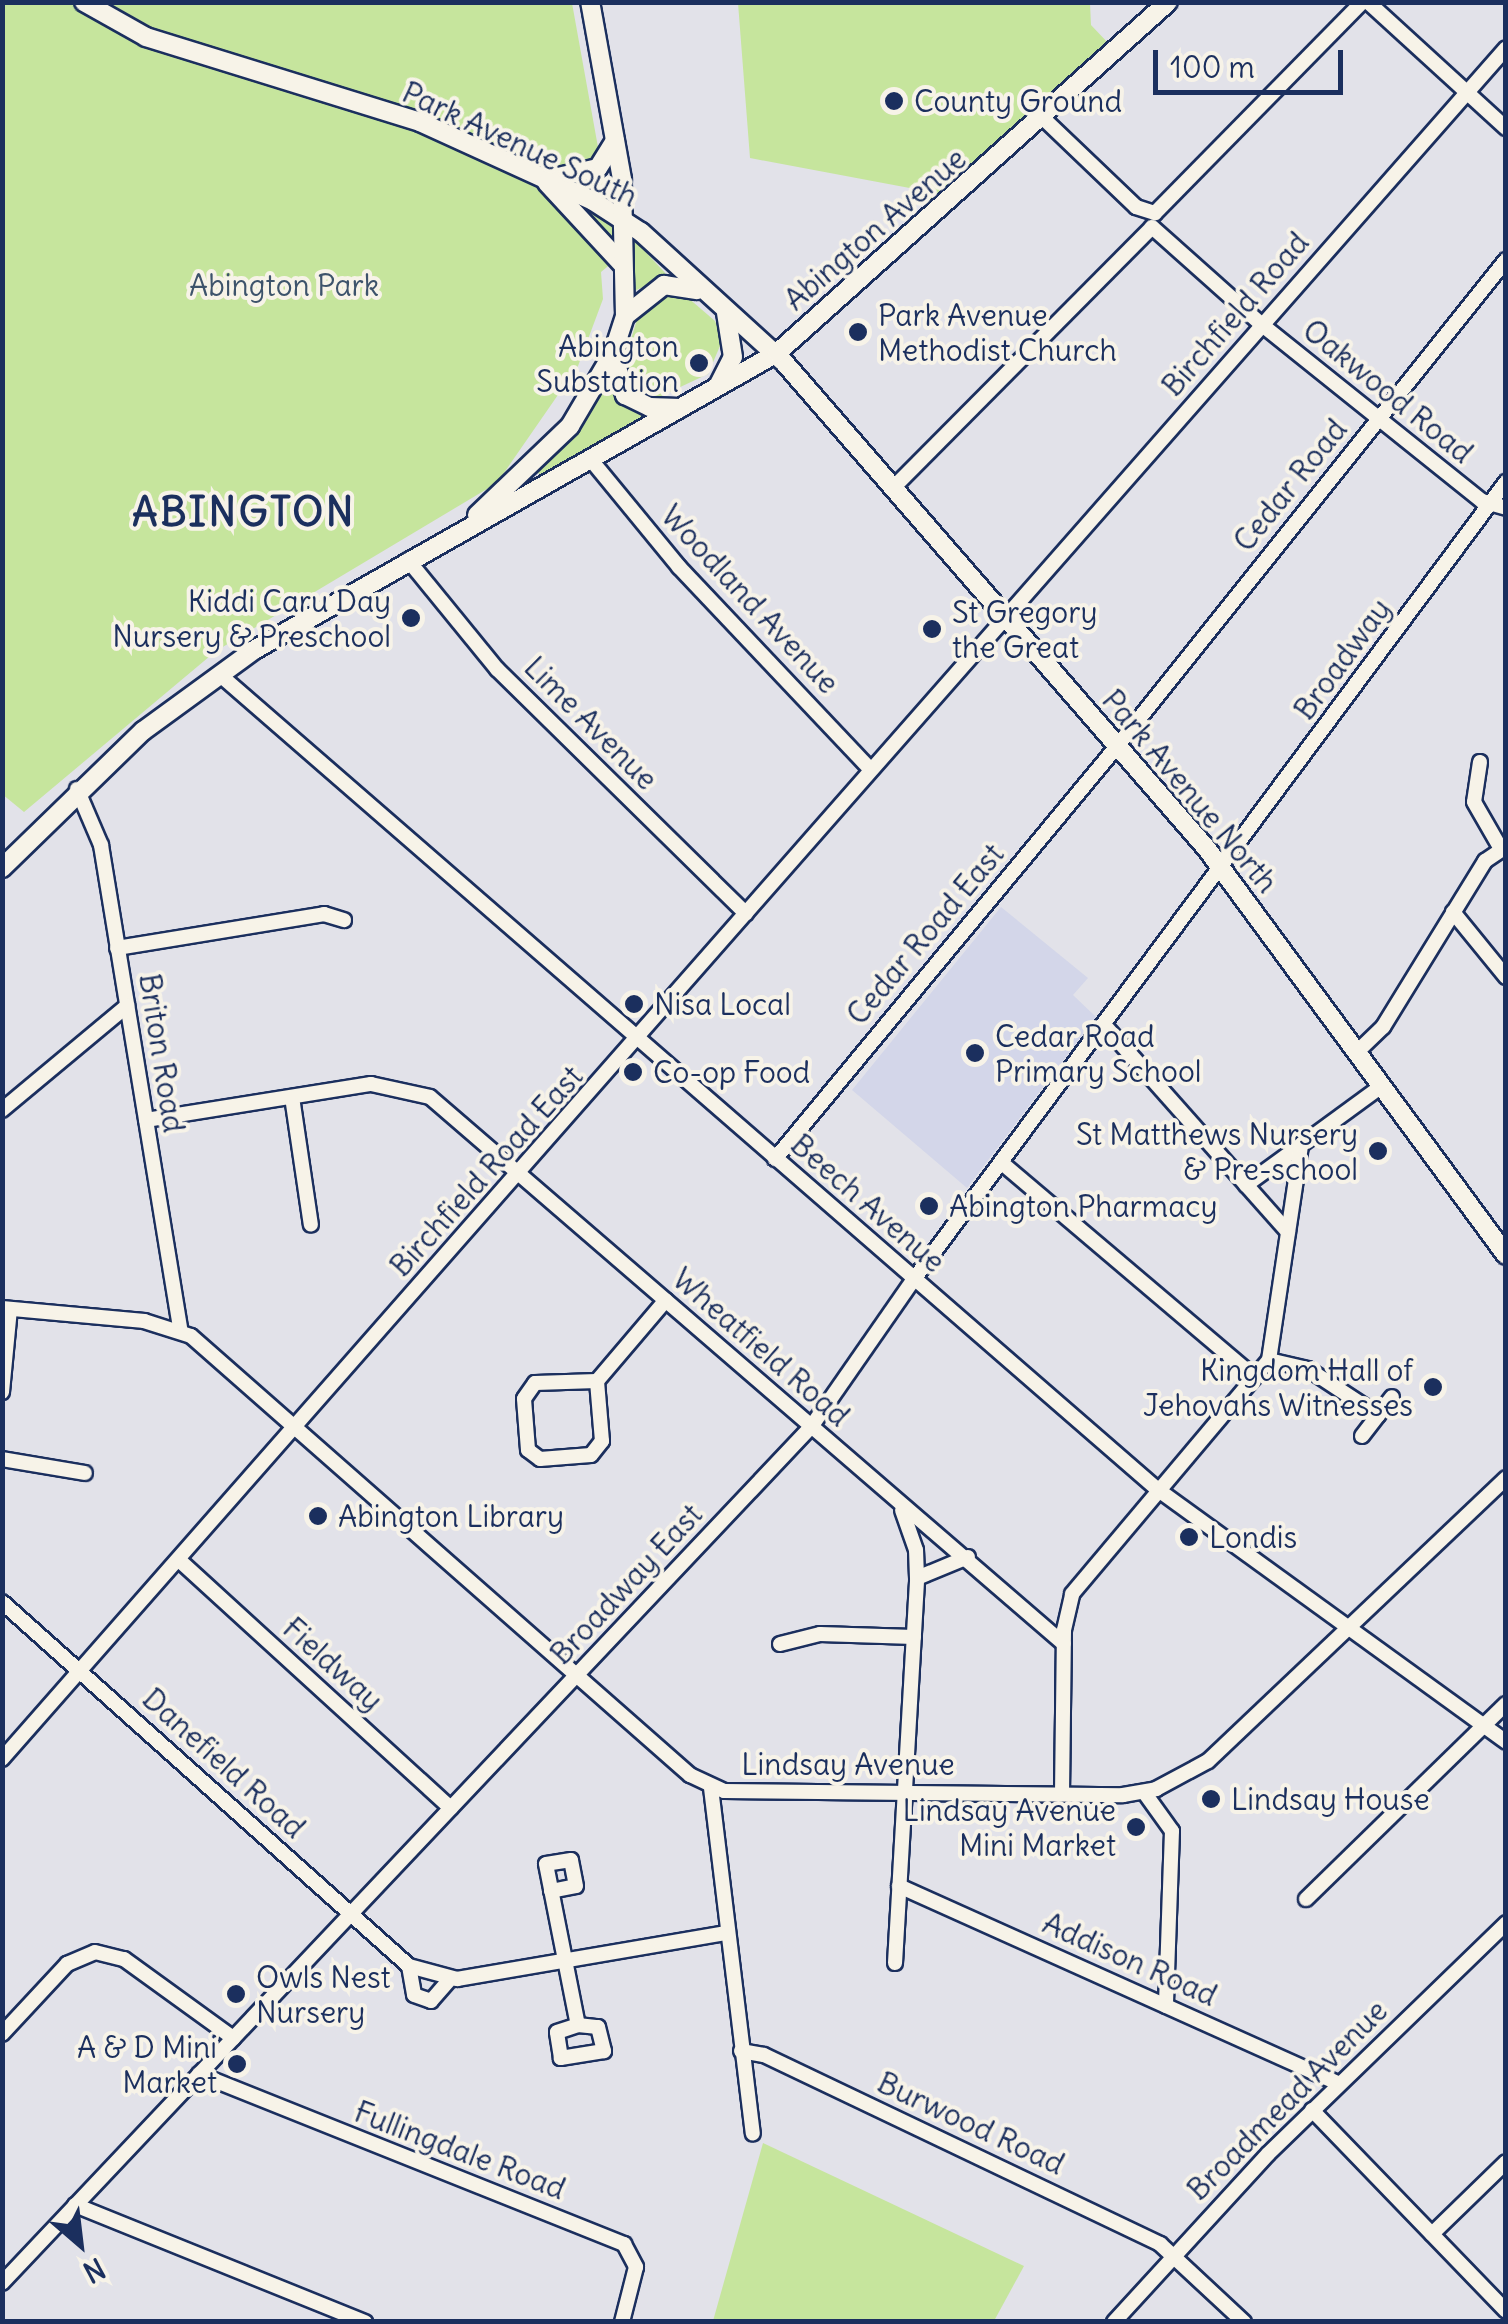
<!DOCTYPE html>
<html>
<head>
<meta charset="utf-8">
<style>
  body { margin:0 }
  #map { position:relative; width:1508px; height:2324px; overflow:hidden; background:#e2e2e9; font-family:Delius,sans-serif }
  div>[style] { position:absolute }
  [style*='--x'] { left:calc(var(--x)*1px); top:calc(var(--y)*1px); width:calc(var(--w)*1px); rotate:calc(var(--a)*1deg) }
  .built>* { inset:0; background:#d3d6e9 }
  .green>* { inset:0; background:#c6e59d }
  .roads { filter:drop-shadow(2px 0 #1b2f5e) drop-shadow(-2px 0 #1b2f5e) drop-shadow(0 2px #1b2f5e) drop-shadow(0 -2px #1b2f5e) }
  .minor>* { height:14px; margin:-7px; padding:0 7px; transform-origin:7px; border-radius:7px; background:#f7f3e8 }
  .major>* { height:18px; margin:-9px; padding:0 9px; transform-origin:9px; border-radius:9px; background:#f7f3e8 }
  .dots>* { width:28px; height:28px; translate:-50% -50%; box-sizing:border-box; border:5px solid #f7f3e8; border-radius:50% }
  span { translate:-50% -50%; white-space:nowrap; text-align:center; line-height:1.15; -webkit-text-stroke:8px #f7f3e8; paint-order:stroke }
  .poi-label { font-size:30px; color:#1b2f5e }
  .left { translate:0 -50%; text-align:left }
  .right { translate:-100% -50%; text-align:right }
  .street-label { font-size:30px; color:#1b2f5e }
  .park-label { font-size:30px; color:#3d536b }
  .district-label { font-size:40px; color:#1b2f5e; font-weight:700; letter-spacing:2.5px }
  .frame { position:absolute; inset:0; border:5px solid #1b2f5e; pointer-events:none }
  .north { position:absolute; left:30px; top:2194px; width:100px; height:100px; -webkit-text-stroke:8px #f7f3e8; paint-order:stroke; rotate:152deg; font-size:28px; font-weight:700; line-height:40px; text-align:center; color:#1b2f5e }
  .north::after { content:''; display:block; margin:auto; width:35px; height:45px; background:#1b2f5e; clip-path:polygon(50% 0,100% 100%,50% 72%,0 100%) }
  .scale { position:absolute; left:1153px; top:50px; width:190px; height:45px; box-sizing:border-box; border:5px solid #1b2f5e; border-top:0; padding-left:12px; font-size:30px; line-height:35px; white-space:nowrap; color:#1b2f5e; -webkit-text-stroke:8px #f7f3e8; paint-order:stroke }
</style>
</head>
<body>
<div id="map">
  <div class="built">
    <i style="clip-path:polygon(1001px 907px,1088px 978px,1073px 995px,1096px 1017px,967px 1188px,852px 1090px)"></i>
  </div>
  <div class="green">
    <i style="clip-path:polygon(2px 3px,572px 3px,614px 236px,613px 262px,601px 272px,603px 299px,578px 366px,497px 483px,216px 651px,24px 812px,2px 794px)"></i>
    <i style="clip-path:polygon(738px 3px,1090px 3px,1091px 25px,1109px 44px,926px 203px,915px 189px,750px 158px)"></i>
    <i style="clip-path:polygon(628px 233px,668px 276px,632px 292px)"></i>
    <i style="clip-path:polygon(663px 295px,686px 296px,715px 321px,723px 339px,708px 374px,659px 397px,637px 391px,624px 363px,638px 316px)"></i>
    <i style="clip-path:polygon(608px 375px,628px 408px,655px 415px,542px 479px,537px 471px,572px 436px)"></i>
    <i style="clip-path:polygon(763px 2143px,1024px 2266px,994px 2321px,713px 2321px)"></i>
  </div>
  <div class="roads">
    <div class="minor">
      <i style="--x:1368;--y:2;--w:187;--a:42.4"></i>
      <i style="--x:1043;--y:118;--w:129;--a:43.7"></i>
      <i style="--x:1136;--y:207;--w:20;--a:18"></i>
      <i style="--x:1155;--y:213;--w:296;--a:-45.5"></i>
      <i style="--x:592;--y:461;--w:137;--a:50.6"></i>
      <i style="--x:679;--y:567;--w:279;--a:46.6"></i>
      <i style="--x:894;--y:487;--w:366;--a:-45.2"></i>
      <i style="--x:1152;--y:227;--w:146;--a:41.7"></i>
      <i style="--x:1261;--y:324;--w:283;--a:38.7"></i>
      <i style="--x:1482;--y:501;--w:25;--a:16"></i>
      <i style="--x:408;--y:560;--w:141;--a:50.8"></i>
      <i style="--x:497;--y:669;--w:349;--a:44.5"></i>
      <i style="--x:219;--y:674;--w:1243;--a:40.99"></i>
      <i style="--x:1157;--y:1489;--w:431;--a:35.9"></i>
      <i style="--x:1480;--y:762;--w:40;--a:98.5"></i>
      <i style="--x:1474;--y:802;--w:54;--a:60.1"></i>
      <i style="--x:77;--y:789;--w:61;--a:66.8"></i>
      <i style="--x:101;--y:845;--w:491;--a:80.7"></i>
      <i style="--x:1453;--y:912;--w:84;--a:50.8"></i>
      <i style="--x:117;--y:948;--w:210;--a:-9.3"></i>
      <i style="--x:324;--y:914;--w:21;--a:17"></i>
      <i style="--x:1106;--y:1027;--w:274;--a:48.4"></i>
      <i style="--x:1358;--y:1051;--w:35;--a:-44"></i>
      <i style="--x:1383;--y:1027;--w:195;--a:-58.4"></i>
      <i style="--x:1485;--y:861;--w:25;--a:-34"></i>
      <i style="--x:292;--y:1097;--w:129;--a:81.6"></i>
      <i style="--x:2;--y:1110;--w:163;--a:-39.8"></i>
      <i style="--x:146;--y:1120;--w:228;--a:-9.1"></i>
      <i style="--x:371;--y:1084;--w:60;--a:12.4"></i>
      <i style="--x:430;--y:1097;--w:837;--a:40.79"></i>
      <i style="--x:775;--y:1159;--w:538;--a:-50.36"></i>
      <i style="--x:1118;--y:745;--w:621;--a:-51.34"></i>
      <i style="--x:1002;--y:1163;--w:331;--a:40.3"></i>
      <i style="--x:1246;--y:1185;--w:68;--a:-36"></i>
      <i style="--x:2;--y:1308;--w:143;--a:5.2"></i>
      <i style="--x:144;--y:1321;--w:49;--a:17.7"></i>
      <i style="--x:191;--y:1336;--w:665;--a:41.34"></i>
      <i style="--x:690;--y:1775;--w:38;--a:25"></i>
      <i style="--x:724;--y:1791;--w:399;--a:0.6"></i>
      <i style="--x:1123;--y:1795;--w:34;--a:-10"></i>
      <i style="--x:1156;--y:1789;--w:59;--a:-28.3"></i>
      <i style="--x:1208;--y:1761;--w:411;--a:-43.5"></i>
      <i style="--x:1269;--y:1360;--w:40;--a:13"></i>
      <i style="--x:1308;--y:1369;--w:84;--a:33.3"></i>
      <i style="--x:597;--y:1381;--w:62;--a:178.2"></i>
      <i style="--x:535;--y:1383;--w:19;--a:125"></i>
      <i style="--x:524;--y:1399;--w:51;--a:85.5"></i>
      <i style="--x:528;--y:1450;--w:15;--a:37"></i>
      <i style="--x:540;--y:1459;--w:51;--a:-4.5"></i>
      <i style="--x:591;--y:1455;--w:18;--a:-52"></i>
      <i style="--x:602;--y:1441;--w:60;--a:-94.8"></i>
      <i style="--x:597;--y:1381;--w:106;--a:-49.6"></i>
      <i style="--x:2;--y:1392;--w:83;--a:-84.5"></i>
      <i style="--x:1362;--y:1436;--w:49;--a:-52.4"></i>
      <i style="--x:2;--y:1459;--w:84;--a:9.6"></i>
      <i style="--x:179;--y:1560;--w:368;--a:42.4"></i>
      <i style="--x:917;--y:1578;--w:55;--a:-22.4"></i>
      <i style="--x:2;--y:1602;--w:546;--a:41.81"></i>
      <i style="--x:409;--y:1966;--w:50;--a:15.2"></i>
      <i style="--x:457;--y:1979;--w:272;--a:-9.7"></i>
      <i style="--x:780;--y:1644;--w:41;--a:-14"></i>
      <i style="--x:820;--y:1634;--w:94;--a:1.8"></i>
      <i style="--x:2;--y:1759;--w:2278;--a:-48.68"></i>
      <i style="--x:711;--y:1788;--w:348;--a:83.1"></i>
      <i style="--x:1144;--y:1792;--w:48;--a:54.3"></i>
      <i style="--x:1172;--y:1831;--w:175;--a:92"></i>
      <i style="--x:1062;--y:1794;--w:164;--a:-89.3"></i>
      <i style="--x:1064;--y:1630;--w:37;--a:-77"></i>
      <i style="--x:1072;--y:1594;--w:306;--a:-49.9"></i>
      <i style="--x:1269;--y:1360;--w:217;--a:-81.5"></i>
      <i style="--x:1301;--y:1145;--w:97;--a:-36.2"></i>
      <i style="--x:899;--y:1886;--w:482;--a:24.2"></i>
      <i style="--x:551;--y:1891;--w:25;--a:-11"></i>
      <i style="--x:576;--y:1886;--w:26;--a:-101"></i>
      <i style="--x:571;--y:1860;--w:25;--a:171"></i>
      <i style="--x:546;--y:1864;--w:164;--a:78.8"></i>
      <i style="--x:578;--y:2025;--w:20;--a:6"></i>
      <i style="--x:598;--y:2027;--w:25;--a:76"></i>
      <i style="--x:604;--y:2051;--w:44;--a:170.8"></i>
      <i style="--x:561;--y:2058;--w:26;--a:-99"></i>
      <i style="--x:557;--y:2032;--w:22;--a:-18"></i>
      <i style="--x:1306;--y:1899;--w:279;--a:-44.3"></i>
      <i style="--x:895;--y:1963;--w:386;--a:-86.7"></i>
      <i style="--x:917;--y:1578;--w:28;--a:-92"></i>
      <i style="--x:916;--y:1550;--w:42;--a:-109.3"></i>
      <i style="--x:409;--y:1966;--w:29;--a:80"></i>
      <i style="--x:414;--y:1995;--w:18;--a:19"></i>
      <i style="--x:431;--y:2001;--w:30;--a:-49"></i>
      <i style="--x:2;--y:2034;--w:96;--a:-47.1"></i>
      <i style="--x:67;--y:1964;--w:30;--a:-23"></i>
      <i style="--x:95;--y:1952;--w:30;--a:14"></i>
      <i style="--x:124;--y:1959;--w:135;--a:35.9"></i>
      <i style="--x:741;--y:2051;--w:23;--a:10"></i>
      <i style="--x:764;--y:2055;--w:439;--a:25.5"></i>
      <i style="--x:1160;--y:2244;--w:115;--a:42.9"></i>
      <i style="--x:199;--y:2074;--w:458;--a:21.8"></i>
      <i style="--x:624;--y:2244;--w:26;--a:62"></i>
      <i style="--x:636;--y:2267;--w:57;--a:104.3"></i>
      <i style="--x:1312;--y:2110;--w:279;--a:46"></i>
      <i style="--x:75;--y:2205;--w:313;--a:22"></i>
      <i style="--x:1432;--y:2234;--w:103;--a:-44.2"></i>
      <i style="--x:2;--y:2283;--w:1178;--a:-46.62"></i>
      <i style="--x:811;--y:1427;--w:180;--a:-55.2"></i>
      <i style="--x:914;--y:1279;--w:993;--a:-53.4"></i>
      <i style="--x:1114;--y:2322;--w:228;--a:-47.5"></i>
      <i style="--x:1268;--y:2154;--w:332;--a:-44.1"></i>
    </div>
    <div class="major">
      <i style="--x:84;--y:2;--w:71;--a:29.4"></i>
      <i style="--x:146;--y:37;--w:287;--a:17.2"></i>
      <i style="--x:420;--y:122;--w:190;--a:24.5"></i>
      <i style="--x:593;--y:201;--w:57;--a:32.9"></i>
      <i style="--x:641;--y:232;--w:192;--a:42.3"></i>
      <i style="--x:783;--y:361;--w:646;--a:49.01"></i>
      <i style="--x:1207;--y:849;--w:504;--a:53.63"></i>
      <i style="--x:549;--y:179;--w:50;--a:-12.7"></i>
      <i style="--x:598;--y:168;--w:32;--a:-58"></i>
      <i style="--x:547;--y:183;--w:109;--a:47.2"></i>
      <i style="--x:625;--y:316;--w:50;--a:-38.5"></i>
      <i style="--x:664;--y:285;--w:33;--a:9"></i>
      <i style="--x:613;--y:353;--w:44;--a:74.1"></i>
      <i style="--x:625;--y:395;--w:28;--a:26"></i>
      <i style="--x:650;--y:407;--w:30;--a:2"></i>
      <i style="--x:719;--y:384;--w:30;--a:-63"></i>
      <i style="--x:733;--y:357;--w:45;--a:-99"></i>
      <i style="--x:477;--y:515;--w:129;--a:-43.7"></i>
      <i style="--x:570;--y:426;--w:85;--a:-59.5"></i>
      <i style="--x:613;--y:353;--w:39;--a:-72"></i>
      <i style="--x:625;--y:316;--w:137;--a:-91.3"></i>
      <i style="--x:622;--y:179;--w:180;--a:-100.2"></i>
      <i style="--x:2;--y:868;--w:197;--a:-44.2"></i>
      <i style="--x:143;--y:731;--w:137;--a:-36.1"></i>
      <i style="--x:254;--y:650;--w:601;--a:-29.59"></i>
      <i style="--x:777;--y:353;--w:525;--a:-41.91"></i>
    </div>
  </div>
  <div class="dots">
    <i style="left:894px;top:101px;background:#1b2f5e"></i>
    <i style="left:858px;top:332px;background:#1b2f5e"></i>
    <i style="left:699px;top:363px;background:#1b2f5e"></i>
    <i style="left:411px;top:618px;background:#1b2f5e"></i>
    <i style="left:932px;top:629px;background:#1b2f5e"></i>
    <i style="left:634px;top:1004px;background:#1b2f5e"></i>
    <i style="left:975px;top:1053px;background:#1b2f5e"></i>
    <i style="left:633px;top:1072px;background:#1b2f5e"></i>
    <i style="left:1378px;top:1151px;background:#1b2f5e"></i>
    <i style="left:929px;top:1206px;background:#1b2f5e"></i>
    <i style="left:1433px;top:1387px;background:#1b2f5e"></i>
    <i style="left:318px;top:1516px;background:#1b2f5e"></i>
    <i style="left:1189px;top:1537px;background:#1b2f5e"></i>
    <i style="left:1211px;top:1799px;background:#1b2f5e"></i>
    <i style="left:1136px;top:1827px;background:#1b2f5e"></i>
    <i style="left:236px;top:1994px;background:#1b2f5e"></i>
    <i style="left:237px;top:2064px;background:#1b2f5e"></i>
  </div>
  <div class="poi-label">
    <span class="left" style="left:914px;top:101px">County Ground</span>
    <span class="left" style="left:878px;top:332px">Park Avenue<br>Methodist Church</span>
    <span class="right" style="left:679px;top:363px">Abington<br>Substation</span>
    <span class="right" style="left:391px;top:618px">Kiddi Caru Day<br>Nursery &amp; Preschool</span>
    <span class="left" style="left:952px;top:629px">St Gregory<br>the Great</span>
    <span class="left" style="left:654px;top:1004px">Nisa Local</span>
    <span class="left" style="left:995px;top:1053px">Cedar Road<br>Primary School</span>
    <span class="left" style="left:653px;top:1072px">Co-op Food</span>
    <span class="right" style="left:1358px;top:1151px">St Matthews Nursery<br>&amp; Pre-school</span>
    <span class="left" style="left:949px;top:1206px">Abington Pharmacy</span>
    <span class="right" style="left:1413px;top:1387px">Kingdom Hall of<br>Jehovahs Witnesses</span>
    <span class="left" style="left:338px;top:1516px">Abington Library</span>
    <span class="left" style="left:1209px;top:1537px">Londis</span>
    <span class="left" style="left:1231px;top:1799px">Lindsay House</span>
    <span class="right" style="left:1116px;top:1827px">Lindsay Avenue<br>Mini Market</span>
    <span class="left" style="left:256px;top:1994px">Owls Nest<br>Nursery</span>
    <span class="right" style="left:217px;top:2064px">A &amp; D Mini<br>Market</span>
  </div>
  <div class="street-label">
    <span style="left:520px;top:144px;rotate:25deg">Park Avenue South</span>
    <span style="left:875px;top:229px;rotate:-41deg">Abington Avenue</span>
    <span style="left:1235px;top:314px;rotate:-49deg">Birchfield Road</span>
    <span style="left:1388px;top:391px;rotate:39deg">Oakwood Road</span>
    <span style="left:1290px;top:485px;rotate:-51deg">Cedar Road</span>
    <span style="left:750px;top:599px;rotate:47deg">Woodland Avenue</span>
    <span style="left:1342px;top:659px;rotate:-54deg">Broadway</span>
    <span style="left:591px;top:723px;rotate:45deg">Lime Avenue</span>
    <span style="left:1190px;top:791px;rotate:50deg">Park Avenue North</span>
    <span style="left:925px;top:934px;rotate:-50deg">Cedar Road East</span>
    <span style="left:162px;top:1053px;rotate:81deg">Briton Road</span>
    <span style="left:486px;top:1171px;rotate:-48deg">Birchfield Road East</span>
    <span style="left:868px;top:1203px;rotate:41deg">Beech Avenue</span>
    <span style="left:761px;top:1347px;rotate:41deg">Wheatfield Road</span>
    <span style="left:626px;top:1584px;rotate:-47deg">Broadway East</span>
    <span style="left:333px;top:1664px;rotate:42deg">Fieldway</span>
    <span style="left:224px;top:1763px;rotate:42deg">Danefield Road</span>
    <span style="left:848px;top:1764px">Lindsay Avenue</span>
    <span style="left:1130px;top:1959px;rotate:24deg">Addison Road</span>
    <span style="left:1287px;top:2100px;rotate:-45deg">Broadmead Avenue</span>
    <span style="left:971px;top:2123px;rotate:25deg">Burwood Road</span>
    <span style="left:460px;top:2150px;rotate:21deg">Fullingdale Road</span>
  </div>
  <div class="park-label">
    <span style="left:284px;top:285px">Abington Park</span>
  </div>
  <div class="district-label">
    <span style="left:244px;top:512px">ABINGTON</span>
  </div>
  <div class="frame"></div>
  <div class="north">N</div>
  <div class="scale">100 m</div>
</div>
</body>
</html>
